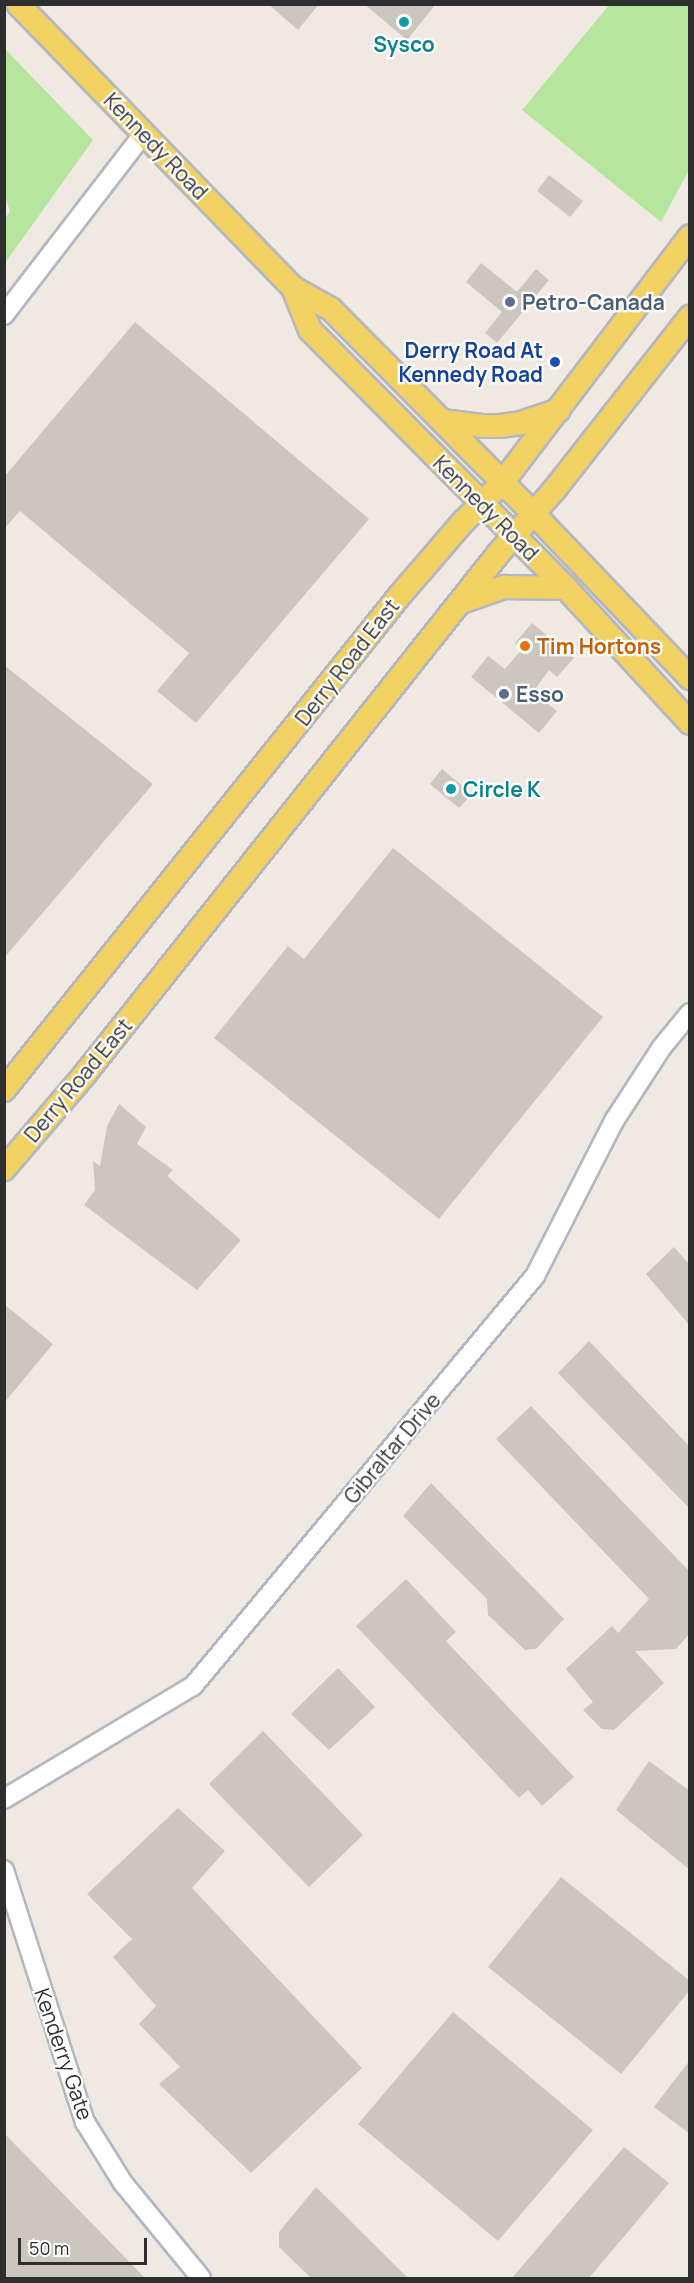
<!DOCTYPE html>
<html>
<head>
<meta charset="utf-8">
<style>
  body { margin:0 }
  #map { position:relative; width:694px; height:2283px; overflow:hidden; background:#efe9e1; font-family:Manrope,sans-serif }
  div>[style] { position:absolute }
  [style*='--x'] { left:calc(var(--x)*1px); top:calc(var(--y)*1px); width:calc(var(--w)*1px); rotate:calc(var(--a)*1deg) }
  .green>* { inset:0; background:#b6e59e }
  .building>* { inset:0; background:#cbc7bf }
  .roads { filter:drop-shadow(2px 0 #b4b7c1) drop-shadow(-2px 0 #b4b7c1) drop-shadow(0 2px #b4b7c1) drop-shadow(0 -2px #b4b7c1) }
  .minor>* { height:18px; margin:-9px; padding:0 9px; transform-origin:9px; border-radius:9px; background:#fff }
  .major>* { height:22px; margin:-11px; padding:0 11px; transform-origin:11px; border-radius:11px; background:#f2d163 }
  .dots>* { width:16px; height:16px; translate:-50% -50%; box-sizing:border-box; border:3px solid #fff; border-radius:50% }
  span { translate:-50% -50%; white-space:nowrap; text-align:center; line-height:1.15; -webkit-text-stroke:4.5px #fff; paint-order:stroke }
  .culture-label { font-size:21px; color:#0d838f; font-weight:700 }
  .left { translate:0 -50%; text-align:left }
  .street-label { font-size:21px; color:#2e2e2e }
  .service-label { font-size:21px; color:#4e5e75; font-weight:700 }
  .transit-label { font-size:21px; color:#164399; font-weight:700 }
  .right { translate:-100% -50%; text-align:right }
  .food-label { font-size:21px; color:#c56008; font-weight:700 }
  .frame { position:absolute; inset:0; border:6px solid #2e2e2e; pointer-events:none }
  .scale { position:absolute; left:18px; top:2238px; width:129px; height:27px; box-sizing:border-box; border:3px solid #2e2e2e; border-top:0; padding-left:8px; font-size:18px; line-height:21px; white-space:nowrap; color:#2e2e2e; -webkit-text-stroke:4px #fff; paint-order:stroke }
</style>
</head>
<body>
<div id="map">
  <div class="green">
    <i style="clip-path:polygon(610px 4px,689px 5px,689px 170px,661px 222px,522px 110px)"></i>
    <i style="clip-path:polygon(5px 49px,93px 140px,5px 263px,5px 219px,10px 211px,4px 195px)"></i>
  </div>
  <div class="building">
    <i style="clip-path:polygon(268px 4px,319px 4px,298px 30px)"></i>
    <i style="clip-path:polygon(364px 4px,436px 4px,407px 40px)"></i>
    <i style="clip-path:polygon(549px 175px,583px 201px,570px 217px,537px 191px)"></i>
    <i style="clip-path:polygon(481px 263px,517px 292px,536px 269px,549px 280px,497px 343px,485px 333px,502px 312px,466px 282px)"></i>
    <i style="clip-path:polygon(135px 322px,369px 519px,196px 723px,157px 691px,189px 653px,20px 511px,4px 529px,4px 477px)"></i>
    <i style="clip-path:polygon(532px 623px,574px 658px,557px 677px,549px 670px,533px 692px,557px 711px,539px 733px,471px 677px,488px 656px,505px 669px,522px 649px,515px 643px)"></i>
    <i style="clip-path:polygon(4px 665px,153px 784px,4px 958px)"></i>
    <i style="clip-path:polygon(442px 769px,472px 794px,459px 808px,430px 784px)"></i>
    <i style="clip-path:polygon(393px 848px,603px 1017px,439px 1219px,214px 1038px,288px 946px,304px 959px)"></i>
    <i style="clip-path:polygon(119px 1104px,146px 1127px,137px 1144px,173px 1170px,167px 1176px,241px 1240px,197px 1290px,84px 1205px,95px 1190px,93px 1161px,100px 1166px,107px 1126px)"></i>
    <i style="clip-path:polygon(674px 1247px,690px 1265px,690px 1326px,646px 1274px)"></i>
    <i style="clip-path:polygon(4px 1304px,53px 1344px,4px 1403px)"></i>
    <i style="clip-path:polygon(589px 1341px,690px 1447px,690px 1509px,558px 1373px)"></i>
    <i style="clip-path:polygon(531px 1406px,690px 1572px,690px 1633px,676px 1649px,635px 1651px,664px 1683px,614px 1730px,602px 1729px,583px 1710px,593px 1702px,566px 1669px,612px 1626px,618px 1633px,649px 1599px,496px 1439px)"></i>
    <i style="clip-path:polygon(431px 1483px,564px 1619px,536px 1649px,525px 1650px,488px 1615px,487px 1599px,403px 1516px)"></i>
    <i style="clip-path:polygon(406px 1579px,456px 1632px,446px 1641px,574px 1777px,542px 1806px,528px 1790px,519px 1798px,356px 1626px)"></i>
    <i style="clip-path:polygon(338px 1668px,375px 1707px,329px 1750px,291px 1714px)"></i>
    <i style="clip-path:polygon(263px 1731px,363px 1835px,309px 1887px,209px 1784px)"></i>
    <i style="clip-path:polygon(649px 1761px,690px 1791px,690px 1870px,616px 1810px)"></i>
    <i style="clip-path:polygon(178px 1808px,225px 1851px,192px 1888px,362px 2068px,251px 2173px,159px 2084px,180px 2067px,139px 2024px,156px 2006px,113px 1957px,132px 1939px,87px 1894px)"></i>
    <i style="clip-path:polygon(561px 1877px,690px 1981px,690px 1990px,621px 2074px,488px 1967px)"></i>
    <i style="clip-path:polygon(453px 2012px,593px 2130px,498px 2241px,358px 2124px)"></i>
    <i style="clip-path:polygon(690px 2060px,690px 2134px,654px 2107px)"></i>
    <i style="clip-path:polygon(4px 2133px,145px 2278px,4px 2278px)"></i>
    <i style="clip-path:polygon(624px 2147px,669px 2183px,589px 2278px,512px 2278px)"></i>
    <i style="clip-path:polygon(316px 2187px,408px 2278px,311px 2278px,279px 2247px,279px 2232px)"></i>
  </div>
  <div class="roads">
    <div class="minor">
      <i style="--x:4;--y:315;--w:230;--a:-52.4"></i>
      <i style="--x:4;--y:1799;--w:220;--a:-30.9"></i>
      <i style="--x:193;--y:1686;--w:534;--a:-50.17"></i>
      <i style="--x:535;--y:1276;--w:174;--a:-63"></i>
      <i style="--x:614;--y:1121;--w:88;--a:-57"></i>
      <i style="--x:662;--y:1047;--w:44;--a:-50.5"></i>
      <i style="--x:4;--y:1870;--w:265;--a:72.2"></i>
      <i style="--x:85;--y:2122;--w:72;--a:58.1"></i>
      <i style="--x:123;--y:2183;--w:123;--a:50.6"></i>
    </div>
    <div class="major">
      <i style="--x:18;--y:4;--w:395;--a:45.9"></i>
      <i style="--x:293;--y:288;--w:43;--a:28.9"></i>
      <i style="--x:331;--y:309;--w:287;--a:45.3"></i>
      <i style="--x:533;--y:513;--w:228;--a:46.4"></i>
      <i style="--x:293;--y:288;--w:45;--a:68"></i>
      <i style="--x:310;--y:330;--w:363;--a:45.2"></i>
      <i style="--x:566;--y:588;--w:183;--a:47.4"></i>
      <i style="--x:442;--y:421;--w:40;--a:7.1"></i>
      <i style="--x:482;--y:426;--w:18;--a:0"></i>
      <i style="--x:500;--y:426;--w:21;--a:-8"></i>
      <i style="--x:521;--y:423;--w:40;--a:-18.9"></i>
      <i style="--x:461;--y:602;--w:46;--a:-19.2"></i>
      <i style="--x:504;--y:587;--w:62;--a:0.9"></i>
      <i style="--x:4;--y:1090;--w:635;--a:-51.33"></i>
      <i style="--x:401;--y:594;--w:95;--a:-49.3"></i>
      <i style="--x:463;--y:522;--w:55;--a:-45"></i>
      <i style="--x:502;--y:483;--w:310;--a:-52.7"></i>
      <i style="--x:4;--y:1169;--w:125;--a:-49.5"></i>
      <i style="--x:85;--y:1074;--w:664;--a:-51.54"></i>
      <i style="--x:498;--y:554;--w:86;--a:-48.8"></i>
      <i style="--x:555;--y:489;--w:219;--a:-51.9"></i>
    </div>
  </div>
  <div class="dots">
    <i style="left:404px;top:22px;background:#0f9aa8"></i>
    <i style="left:510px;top:302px;background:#5c6f8a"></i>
    <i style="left:555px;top:362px;background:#1a4fb4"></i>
    <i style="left:525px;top:646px;background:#e8710a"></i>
    <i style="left:504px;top:694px;background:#5c6f8a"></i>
    <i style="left:451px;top:789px;background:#0f9aa8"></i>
  </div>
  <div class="culture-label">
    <span style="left:404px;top:44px">Sysco</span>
    <span class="left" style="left:463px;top:789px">Circle K</span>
  </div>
  <div class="street-label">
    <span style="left:156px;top:146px;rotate:46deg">Kennedy Road</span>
    <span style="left:486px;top:508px;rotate:45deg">Kennedy Road</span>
    <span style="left:347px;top:662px;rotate:-52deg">Derry Road East</span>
    <span style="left:78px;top:1080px;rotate:-50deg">Derry Road East</span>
    <span style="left:392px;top:1448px;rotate:-50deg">Gibraltar Drive</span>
    <span style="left:64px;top:2054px;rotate:71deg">Kenderry Gate</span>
  </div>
  <div class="service-label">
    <span class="left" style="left:522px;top:302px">Petro-Canada</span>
    <span class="left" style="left:516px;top:694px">Esso</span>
  </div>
  <div class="transit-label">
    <span class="right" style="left:543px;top:362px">Derry Road At<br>Kennedy Road</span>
  </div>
  <div class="food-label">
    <span class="left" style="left:537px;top:646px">Tim Hortons</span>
  </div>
  <div class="frame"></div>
  <div class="scale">50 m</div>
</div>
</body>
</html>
